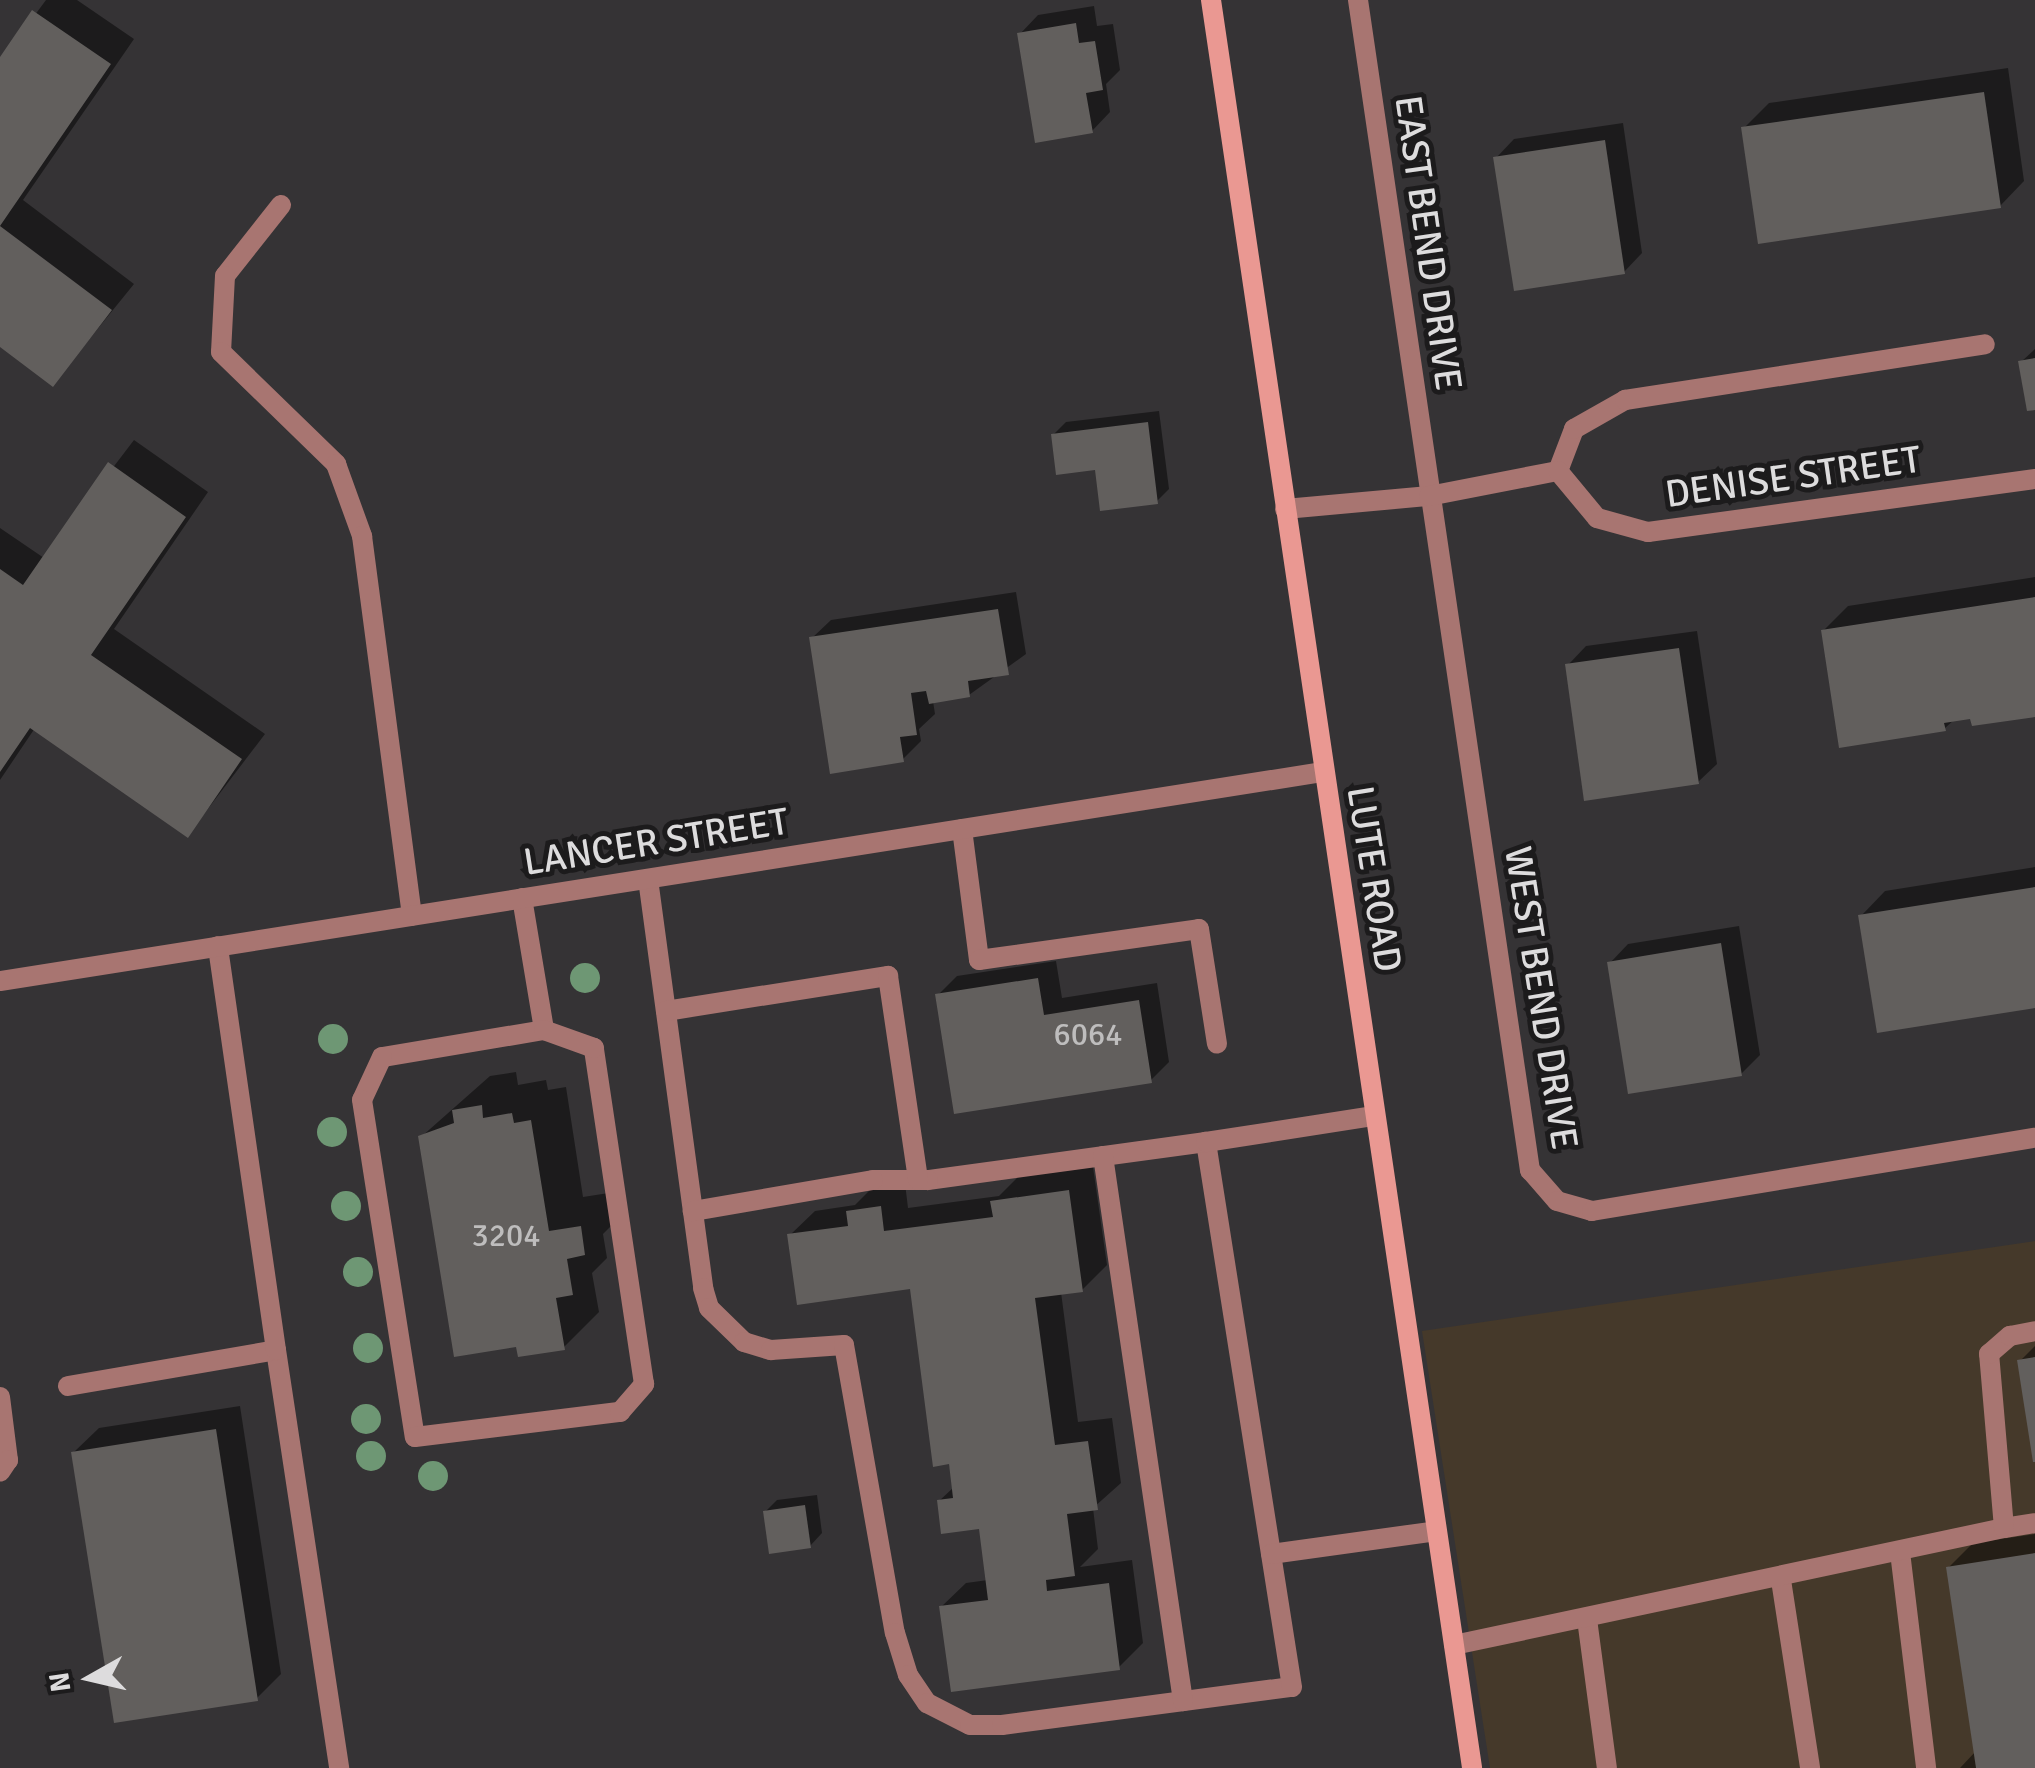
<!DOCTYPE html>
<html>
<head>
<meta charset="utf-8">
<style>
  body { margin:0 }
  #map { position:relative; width:2035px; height:1768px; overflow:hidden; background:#353335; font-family:Signika,sans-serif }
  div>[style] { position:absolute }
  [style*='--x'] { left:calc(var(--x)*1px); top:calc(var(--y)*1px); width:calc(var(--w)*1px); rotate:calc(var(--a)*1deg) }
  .commercial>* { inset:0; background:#45392a }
  .shadow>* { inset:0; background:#0007 }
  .building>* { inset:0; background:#625f5d }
  .lane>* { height:20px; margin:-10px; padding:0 10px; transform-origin:10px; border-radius:10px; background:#a87571 }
  .street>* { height:20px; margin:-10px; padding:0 10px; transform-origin:10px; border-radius:10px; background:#a87571 }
  .secondary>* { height:20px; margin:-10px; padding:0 10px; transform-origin:10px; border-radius:10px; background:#ea9892 }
  .trees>* { width:30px; height:30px; margin:-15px; border-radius:50%; background:#6e9774 }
  span { translate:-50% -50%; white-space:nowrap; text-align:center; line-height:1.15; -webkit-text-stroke:10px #1c1b1c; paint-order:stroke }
  .number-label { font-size:32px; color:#bebdbd }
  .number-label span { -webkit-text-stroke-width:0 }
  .street-label { font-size:38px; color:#dddcdd }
  .north { position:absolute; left:40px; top:1628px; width:100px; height:100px; -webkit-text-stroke:8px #1c1b1c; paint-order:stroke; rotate:262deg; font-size:28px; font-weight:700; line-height:40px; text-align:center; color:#dddcdd }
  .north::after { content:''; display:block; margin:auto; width:35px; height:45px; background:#dddcdd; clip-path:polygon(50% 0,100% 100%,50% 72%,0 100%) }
</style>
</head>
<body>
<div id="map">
  <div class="commercial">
    <i style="clip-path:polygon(2035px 1241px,2035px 1768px,1490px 1768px,1422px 1331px)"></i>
  </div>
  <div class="shadow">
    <i style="clip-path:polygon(46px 0,77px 0,134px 39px,23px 200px,134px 284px,53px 384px,0 344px,0 62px)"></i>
    <i style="clip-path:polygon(1094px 6px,1097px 26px,1113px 24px,1120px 70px,1106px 84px,1110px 112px,1092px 131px,1020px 34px,1038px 15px)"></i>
    <i style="clip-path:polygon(2008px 68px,2024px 181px,2000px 206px,1744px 128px,1769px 103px)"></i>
    <i style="clip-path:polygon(1623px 123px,1642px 253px,1624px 272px,1496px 158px,1514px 139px)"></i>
    <i style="clip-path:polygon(2035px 349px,2035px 407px,2021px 362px)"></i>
    <i style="clip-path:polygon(1159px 411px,1169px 489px,1157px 501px,1053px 435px,1066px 422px)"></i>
    <i style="clip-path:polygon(134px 440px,208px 492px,114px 629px,265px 734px,188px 835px,35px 728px,0 780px,0 528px,44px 558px)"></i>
    <i style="clip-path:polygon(2035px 577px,2035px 714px,1955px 719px,1944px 729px,1823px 631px,1848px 606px)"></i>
    <i style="clip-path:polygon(1016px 592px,1026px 654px,969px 695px,933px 701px,935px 714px,919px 729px,921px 741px,902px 760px,812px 638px,831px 620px)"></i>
    <i style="clip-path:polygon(1697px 631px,1717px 764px,1698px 782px,1568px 665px,1586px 646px)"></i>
    <i style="clip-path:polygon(2035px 867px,2035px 1005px,1861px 916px,1885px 891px)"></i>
    <i style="clip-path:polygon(1739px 926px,1760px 1055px,1741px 1074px,1610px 963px,1628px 944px)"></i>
    <i style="clip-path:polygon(1056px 961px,1062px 998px,1157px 983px,1169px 1062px,1150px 1081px,938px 995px,957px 976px)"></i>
    <i style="clip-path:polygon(516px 1072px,518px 1085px,546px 1080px,548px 1090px,566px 1087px,583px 1197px,615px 1192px,619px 1218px,603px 1234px,607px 1258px,592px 1273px,599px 1312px,564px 1347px,421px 1137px,490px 1076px)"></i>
    <i style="clip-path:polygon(1093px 1167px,1107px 1265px,1082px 1290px,1061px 1292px,1078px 1422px,1112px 1418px,1121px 1483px,1093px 1508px,1098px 1549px,1080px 1567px,1132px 1560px,1143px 1643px,1119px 1667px,941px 1607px,966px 1583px,988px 1580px,981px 1526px,939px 1501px,954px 1487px,912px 1287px,790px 1235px,815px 1211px,855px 1205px,873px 1187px,905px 1183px,908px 1208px,999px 1196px,1018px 1177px)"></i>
    <i style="clip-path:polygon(2035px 1346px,2035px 1455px,2020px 1361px)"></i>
    <i style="clip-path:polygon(240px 1406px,281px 1674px,257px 1698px,74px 1452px,99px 1428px)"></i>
    <i style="clip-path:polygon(817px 1495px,822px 1533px,810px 1546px,765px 1512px,777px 1500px)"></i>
    <i style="clip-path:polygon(2035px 1534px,2035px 1768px,1960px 1768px,1976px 1751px,1948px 1568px,1973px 1543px)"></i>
  </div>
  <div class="building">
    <i style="clip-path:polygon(32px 10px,111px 64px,0 226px,112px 310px,53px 387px,0 347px,0 57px)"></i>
    <i style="clip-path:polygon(1076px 23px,1079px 43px,1095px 41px,1103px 90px,1086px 93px,1093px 133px,1035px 143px,1017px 33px)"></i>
    <i style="clip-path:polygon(1984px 92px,2001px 208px,1758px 244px,1741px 127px)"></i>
    <i style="clip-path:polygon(1605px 140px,1625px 274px,1514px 291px,1493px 157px)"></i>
    <i style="clip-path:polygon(2035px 358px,2035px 410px,2027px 411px,2018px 361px)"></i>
    <i style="clip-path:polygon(1148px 422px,1158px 504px,1100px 511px,1095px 470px,1056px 475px,1051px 434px)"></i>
    <i style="clip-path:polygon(108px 462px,186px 517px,91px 655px,242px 759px,188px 838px,30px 728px,0 772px,0 569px,23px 585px)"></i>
    <i style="clip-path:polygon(2035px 597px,2035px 717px,1972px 726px,1970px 719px,1944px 723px,1946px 731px,1839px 748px,1821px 630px)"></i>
    <i style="clip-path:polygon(998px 609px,1009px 675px,968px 681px,970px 697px,929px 704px,926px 691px,911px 693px,917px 735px,900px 737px,904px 762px,830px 774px,809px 637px)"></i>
    <i style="clip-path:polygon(1679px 648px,1699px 784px,1584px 801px,1565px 664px)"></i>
    <i style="clip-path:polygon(2035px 887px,2035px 1008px,1877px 1033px,1858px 915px)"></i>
    <i style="clip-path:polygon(1721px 943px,1742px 1076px,1628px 1094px,1607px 962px)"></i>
    <i style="clip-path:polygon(1038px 978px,1044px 1015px,1139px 1000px,1152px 1083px,954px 1114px,935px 994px)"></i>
    <i style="clip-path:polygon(482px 1105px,483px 1118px,512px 1113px,514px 1123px,531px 1120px,549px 1231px,581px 1226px,585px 1255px,567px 1259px,573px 1295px,556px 1298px,565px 1350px,518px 1357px,516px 1347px,454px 1357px,418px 1136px,454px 1123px,452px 1110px)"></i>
    <i style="clip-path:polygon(1069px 1190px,1083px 1292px,1035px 1298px,1055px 1445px,1088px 1441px,1098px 1510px,1067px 1514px,1075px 1576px,1046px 1580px,1047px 1591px,1109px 1583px,1120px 1670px,951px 1692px,939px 1606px,988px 1600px,979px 1529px,941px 1534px,937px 1500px,953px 1498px,949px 1464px,933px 1467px,910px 1289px,797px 1305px,787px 1234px,848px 1226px,846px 1211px,881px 1206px,884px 1231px,993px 1217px,990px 1201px)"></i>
    <i style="clip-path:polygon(2035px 1357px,2035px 1462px,2033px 1462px,2017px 1360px)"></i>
    <i style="clip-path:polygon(216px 1429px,258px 1701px,114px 1723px,71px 1452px)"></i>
    <i style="clip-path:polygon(805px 1505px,811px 1548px,769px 1554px,763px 1511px)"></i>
    <i style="clip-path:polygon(2035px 1553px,2035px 1768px,1976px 1768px,1946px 1567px)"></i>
  </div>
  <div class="lane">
    <i style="--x:281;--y:205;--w:90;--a:128.3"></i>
    <i style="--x:225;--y:276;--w:76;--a:93"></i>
    <i style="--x:221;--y:352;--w:161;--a:44.2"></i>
    <i style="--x:336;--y:464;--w:77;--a:70.1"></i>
    <i style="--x:362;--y:536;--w:383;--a:82.5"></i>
    <i style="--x:1558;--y:471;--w:45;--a:-69.1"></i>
    <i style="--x:1574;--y:429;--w:59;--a:-29.6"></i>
    <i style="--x:1625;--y:400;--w:364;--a:-8.8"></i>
    <i style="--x:962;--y:829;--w:132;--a:82.6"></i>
    <i style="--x:979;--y:960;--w:222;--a:-8"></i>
    <i style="--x:1199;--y:929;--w:116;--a:81.1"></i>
    <i style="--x:648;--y:879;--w:413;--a:82.3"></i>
    <i style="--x:703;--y:1288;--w:21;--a:73"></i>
    <i style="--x:709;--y:1308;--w:49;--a:44.2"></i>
    <i style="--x:744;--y:1342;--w:28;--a:17"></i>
    <i style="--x:771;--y:1350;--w:73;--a:-3.9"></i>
    <i style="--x:844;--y:1345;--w:292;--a:80"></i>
    <i style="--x:895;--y:1633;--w:44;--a:72.8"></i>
    <i style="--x:908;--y:1675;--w:34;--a:56"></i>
    <i style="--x:927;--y:1703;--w:48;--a:27.1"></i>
    <i style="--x:970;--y:1725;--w:32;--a:0"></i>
    <i style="--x:1002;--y:1725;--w:292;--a:-7.5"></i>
    <i style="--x:1292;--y:1687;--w:552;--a:-98.97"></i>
    <i style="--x:1206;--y:1142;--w:281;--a:172.2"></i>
    <i style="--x:928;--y:1180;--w:55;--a:180"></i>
    <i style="--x:873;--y:1180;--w:183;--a:170.2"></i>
    <i style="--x:522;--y:898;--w:134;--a:80.5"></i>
    <i style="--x:544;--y:1030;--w:164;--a:170.5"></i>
    <i style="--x:382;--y:1057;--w:47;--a:114.9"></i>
    <i style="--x:362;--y:1100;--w:341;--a:81.1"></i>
    <i style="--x:415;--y:1437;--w:207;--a:-7"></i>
    <i style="--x:620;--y:1412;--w:37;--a:-49"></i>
    <i style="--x:644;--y:1384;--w:340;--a:-98.5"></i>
    <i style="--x:594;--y:1048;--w:53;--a:-160.2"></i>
    <i style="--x:666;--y:1011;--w:225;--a:-9"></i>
    <i style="--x:888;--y:976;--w:206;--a:81.6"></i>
    <i style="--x:1206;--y:1142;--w:170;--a:-8.8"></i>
    <i style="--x:1103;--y:1156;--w:551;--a:81.65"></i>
    <i style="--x:276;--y:1350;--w:423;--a:81.4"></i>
    <i style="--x:68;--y:1386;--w:211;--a:-9.8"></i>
    <i style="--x:276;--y:1350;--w:408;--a:-98.2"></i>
    <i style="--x:0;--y:1397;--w:64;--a:82.8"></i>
    <i style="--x:8;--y:1460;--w:14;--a:124"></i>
    <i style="--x:2004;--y:1528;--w:31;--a:-9"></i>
    <i style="--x:1900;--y:1552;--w:218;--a:83.1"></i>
    <i style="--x:1271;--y:1554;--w:167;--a:-7.9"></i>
    <i style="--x:1781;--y:1580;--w:190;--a:81.2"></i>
    <i style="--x:1587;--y:1619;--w:150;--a:82.4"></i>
    <i style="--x:1454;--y:1645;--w:562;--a:-12.01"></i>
    <i style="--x:2004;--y:1528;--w:175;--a:-94.9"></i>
    <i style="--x:1989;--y:1354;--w:28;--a:-41"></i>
    <i style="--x:2010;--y:1336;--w:25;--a:-11"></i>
  </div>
  <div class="street">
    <i style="--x:1358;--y:0;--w:1183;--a:81.64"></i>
    <i style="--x:1530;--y:1170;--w:41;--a:48.9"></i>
    <i style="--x:1557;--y:1201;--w:36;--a:16"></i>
    <i style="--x:1592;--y:1211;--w:449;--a:-9.4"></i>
    <i style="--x:1285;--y:509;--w:145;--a:-5.2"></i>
    <i style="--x:1429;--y:496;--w:131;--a:-11"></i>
    <i style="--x:1558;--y:471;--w:61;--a:50.3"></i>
    <i style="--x:1597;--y:518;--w:53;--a:15.4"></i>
    <i style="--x:1648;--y:532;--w:391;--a:-7.8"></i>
    <i style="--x:0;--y:981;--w:1338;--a:-8.98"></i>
  </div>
  <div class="secondary">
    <i style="--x:1211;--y:0;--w:1787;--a:81.6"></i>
  </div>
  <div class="trees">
    <i style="left:585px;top:978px"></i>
    <i style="left:333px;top:1039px"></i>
    <i style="left:332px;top:1132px"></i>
    <i style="left:346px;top:1206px"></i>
    <i style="left:358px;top:1272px"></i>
    <i style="left:368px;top:1348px"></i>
    <i style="left:366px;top:1419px"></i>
    <i style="left:371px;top:1456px"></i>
    <i style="left:433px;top:1476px"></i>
  </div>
  <div class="number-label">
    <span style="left:1088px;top:1035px">6064</span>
    <span style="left:506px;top:1236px">3204</span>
  </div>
  <div class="street-label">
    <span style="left:1428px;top:243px;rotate:82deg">EAST BEND DRIVE</span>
    <span style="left:1793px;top:477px;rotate:-8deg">DENISE STREET</span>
    <span style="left:656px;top:842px;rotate:-9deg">LANCER STREET</span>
    <span style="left:1374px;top:879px;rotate:81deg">LUTE ROAD</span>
    <span style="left:1541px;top:998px;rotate:81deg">WEST BEND DRIVE</span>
  </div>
  <div class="north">N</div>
</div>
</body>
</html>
